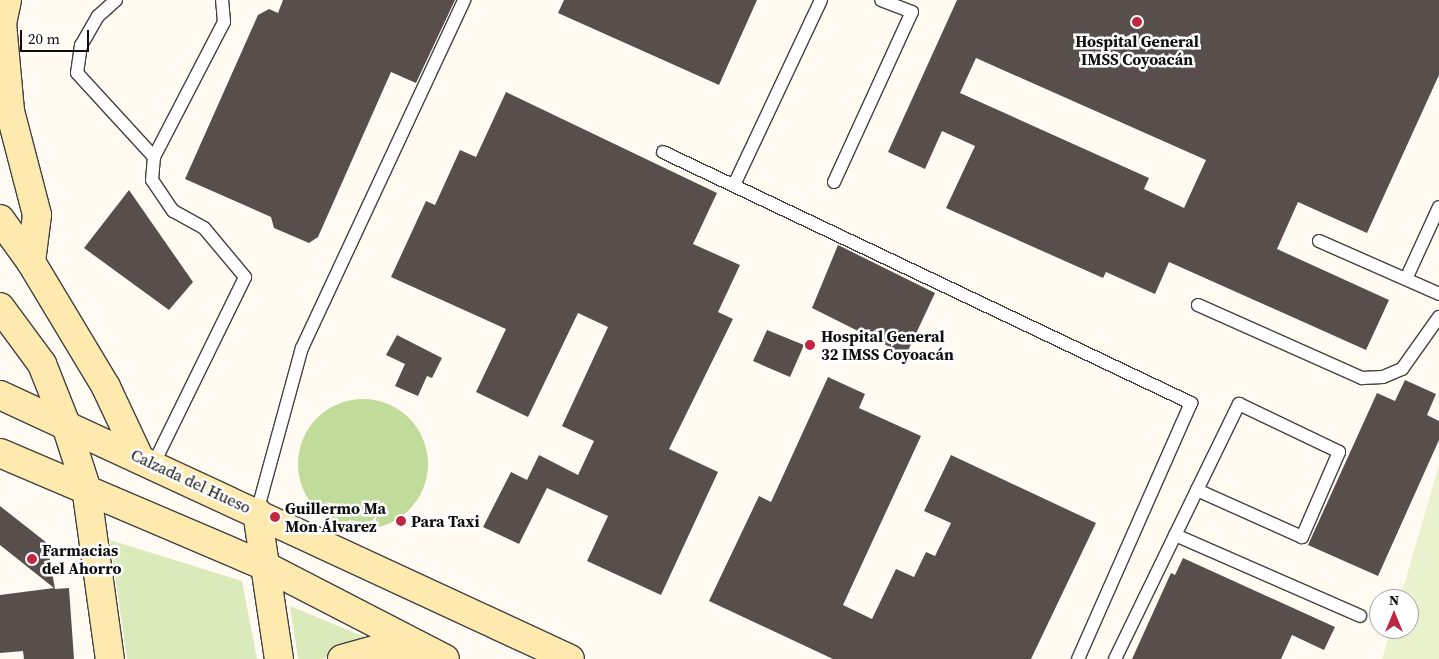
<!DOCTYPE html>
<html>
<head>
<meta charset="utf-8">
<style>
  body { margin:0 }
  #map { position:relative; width:1439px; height:659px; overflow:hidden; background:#fffbf2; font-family:"Source Serif 4",serif }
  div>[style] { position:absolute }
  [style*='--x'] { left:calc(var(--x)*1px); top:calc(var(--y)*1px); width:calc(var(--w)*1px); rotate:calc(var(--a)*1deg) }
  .green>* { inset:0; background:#daeabb }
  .forest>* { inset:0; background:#c0db9a }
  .round { border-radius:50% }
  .pitch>* { inset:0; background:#e9f1cd }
  .building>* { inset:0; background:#584f4c }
  .roads { filter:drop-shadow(1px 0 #424242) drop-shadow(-1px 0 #424242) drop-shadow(0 1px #424242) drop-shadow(0 -1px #424242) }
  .service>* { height:12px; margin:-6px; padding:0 6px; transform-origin:6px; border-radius:6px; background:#fff }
  .secondary>* { height:28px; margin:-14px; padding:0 14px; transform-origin:14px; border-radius:14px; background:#feeaae }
  .dots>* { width:14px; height:14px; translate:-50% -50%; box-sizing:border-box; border:2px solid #fff; border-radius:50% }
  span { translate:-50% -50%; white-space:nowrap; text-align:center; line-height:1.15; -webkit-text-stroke:5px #fff; paint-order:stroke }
  .poi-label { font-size:16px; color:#0f0f0f; font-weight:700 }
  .left { translate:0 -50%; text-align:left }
  .street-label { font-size:16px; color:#0f0f0f }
  .north { position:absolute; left:1369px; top:589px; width:50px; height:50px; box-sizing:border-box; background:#fff; border:1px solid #9f9f9f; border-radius:50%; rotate:0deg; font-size:14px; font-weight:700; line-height:20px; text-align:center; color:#0f0f0f }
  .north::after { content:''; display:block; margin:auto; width:18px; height:22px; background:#c02743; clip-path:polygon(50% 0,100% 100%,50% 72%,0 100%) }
  .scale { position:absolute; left:20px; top:30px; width:69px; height:22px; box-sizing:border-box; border:2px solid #0f0f0f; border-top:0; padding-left:6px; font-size:15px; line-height:18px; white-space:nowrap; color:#0f0f0f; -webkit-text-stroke:4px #fff; paint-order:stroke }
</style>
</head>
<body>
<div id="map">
  <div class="green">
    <i style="clip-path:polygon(110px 540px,242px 581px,257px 659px,127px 659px)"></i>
    <i style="clip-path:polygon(290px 606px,379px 643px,321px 659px,298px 659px)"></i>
  </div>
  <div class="forest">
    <i class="round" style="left:298px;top:399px;width:130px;height:130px"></i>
  </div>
  <div class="pitch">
    <i style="clip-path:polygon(1439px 465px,1439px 659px,1382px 659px,1391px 629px,1409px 629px,1409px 599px,1400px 599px)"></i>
  </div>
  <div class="building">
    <i style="clip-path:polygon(283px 0,455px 0,416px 83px,391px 72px,318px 237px,309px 243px,274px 228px,271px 217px,185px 179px,258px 15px,269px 9px,278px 13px)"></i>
    <i style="clip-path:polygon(564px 0,757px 0,719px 85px,558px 13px)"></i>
    <i style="clip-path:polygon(evenodd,957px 0,1439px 0,1439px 75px,1367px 233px,1298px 202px,1277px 249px,1389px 300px,1366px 350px,1169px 262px,1155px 294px,1106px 272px,1103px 278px,946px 208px,975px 146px,942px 131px,925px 169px,888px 152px,957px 0,976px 58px,1206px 160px,1184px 208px,1144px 189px,1149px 178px,960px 93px,976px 58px)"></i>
    <i style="clip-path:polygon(506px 92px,717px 193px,693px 244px,740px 265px,718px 312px,733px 319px,669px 449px,718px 472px,661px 595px,587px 561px,608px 516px,547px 488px,519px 544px,483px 527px,511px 472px,527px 480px,539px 455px,578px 475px,594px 441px,562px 426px,608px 327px,578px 313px,528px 417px,476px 392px,506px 329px,391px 277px,426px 201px,435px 205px,460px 150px,476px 157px)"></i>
    <i style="clip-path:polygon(129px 190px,193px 282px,169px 310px,84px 248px)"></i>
    <i style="clip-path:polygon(838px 245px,935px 293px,906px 355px,812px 308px)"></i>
    <i style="clip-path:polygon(767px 330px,804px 345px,790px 377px,753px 361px)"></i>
    <i style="clip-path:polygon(397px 335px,442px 358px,432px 378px,427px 376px,418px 396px,395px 386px,405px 364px,386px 355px)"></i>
    <i style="clip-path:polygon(828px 377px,865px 394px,859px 408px,921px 436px,843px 605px,872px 619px,896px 569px,914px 577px,926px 552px,935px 556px,951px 523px,924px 511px,951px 455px,1096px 523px,1031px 659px,833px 659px,709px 601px,759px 496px,771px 502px)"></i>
    <i style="clip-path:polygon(1405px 380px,1436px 394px,1427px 415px,1439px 421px,1439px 440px,1378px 576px,1308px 545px,1377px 393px,1395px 401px)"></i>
    <i style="clip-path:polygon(0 506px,47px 543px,55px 589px,69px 588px,74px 659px,24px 659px,23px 651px,0 653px,0 595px,54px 588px,0 545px)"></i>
    <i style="clip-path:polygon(1183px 558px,1335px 627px,1324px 650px,1292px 635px,1281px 659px,1132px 659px,1171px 573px,1175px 575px)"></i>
  </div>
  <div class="roads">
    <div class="service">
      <i style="--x:116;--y:0;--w:24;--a:138"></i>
      <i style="--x:98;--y:16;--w:34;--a:120"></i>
      <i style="--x:81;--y:45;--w:28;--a:98"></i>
      <i style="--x:77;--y:73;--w:114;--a:47.5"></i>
      <i style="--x:663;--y:152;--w:585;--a:25.43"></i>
      <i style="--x:1191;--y:403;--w:280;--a:113.8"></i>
      <i style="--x:834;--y:182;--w:187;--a:-65.4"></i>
      <i style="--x:912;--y:12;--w:33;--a:-159"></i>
      <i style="--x:734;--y:185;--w:204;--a:-64.8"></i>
      <i style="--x:1319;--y:241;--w:131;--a:23.8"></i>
      <i style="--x:1406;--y:279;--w:79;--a:-65.4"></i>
      <i style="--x:1198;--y:305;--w:180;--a:24"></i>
      <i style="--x:1362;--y:378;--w:21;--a:-3"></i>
      <i style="--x:1383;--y:377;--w:21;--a:-23"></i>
      <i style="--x:1402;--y:369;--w:64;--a:-54.6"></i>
      <i style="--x:154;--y:463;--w:207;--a:-63.9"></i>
      <i style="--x:245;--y:277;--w:64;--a:-129.9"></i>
      <i style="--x:204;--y:228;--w:35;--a:-151"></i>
      <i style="--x:173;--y:211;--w:37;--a:-124"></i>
      <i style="--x:152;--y:180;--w:23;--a:-85"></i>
      <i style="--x:154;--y:157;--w:152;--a:-62.6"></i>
      <i style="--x:224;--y:22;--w:22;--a:-95"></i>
      <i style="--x:257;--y:512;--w:170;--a:-74.7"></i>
      <i style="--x:302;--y:348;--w:384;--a:-65"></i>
      <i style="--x:1175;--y:535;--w:202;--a:23.6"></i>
      <i style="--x:1115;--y:659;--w:188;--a:-64.1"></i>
      <i style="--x:1197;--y:490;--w:96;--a:-64"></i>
      <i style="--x:1239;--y:404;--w:111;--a:25.6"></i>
      <i style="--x:1339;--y:452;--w:93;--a:113.5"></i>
      <i style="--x:1302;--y:537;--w:115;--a:-155.9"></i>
    </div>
    <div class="secondary">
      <i style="--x:7;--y:0;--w:24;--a:102"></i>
      <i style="--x:2;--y:23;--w:88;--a:84.8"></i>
      <i style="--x:10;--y:111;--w:107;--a:75.4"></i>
      <i style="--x:37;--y:215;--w:47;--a:97.3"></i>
      <i style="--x:0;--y:219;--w:53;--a:54.2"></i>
      <i style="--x:31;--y:262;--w:146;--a:59"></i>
      <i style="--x:106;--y:387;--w:75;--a:64.8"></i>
      <i style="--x:0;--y:307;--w:71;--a:53.6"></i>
      <i style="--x:42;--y:364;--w:62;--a:68.4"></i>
      <i style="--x:65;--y:422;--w:68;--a:72.1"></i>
      <i style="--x:86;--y:487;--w:174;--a:82.1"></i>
      <i style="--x:0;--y:395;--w:628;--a:24.85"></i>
      <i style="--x:0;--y:453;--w:290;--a:23.1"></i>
      <i style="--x:267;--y:567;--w:200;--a:27.3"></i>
      <i style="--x:257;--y:512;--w:149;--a:81.5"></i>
      <i style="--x:342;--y:659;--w:41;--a:-15.4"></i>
      <i style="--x:382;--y:648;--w:37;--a:2"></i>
    </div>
  </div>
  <div class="dots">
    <i style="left:1137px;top:22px;background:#c02743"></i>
    <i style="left:810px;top:345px;background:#c02743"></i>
    <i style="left:275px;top:517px;background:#c02743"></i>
    <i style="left:401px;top:521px;background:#c02743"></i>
    <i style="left:32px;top:559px;background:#c02743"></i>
  </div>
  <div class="poi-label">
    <span style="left:1137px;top:50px">Hospital General<br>IMSS Coyoacán</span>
    <span class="left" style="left:821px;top:345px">Hospital General<br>32 IMSS Coyoacán</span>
    <span class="left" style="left:285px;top:517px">Guillermo Ma<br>Mon Álvarez</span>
    <span class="left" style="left:411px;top:521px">Para Taxi</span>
    <span class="left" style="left:42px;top:559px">Farmacias<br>del Ahorro</span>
  </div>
  <div class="street-label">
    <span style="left:191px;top:481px;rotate:25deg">Calzada del Hueso</span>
  </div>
  <div class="north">N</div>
  <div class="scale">20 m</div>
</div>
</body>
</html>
